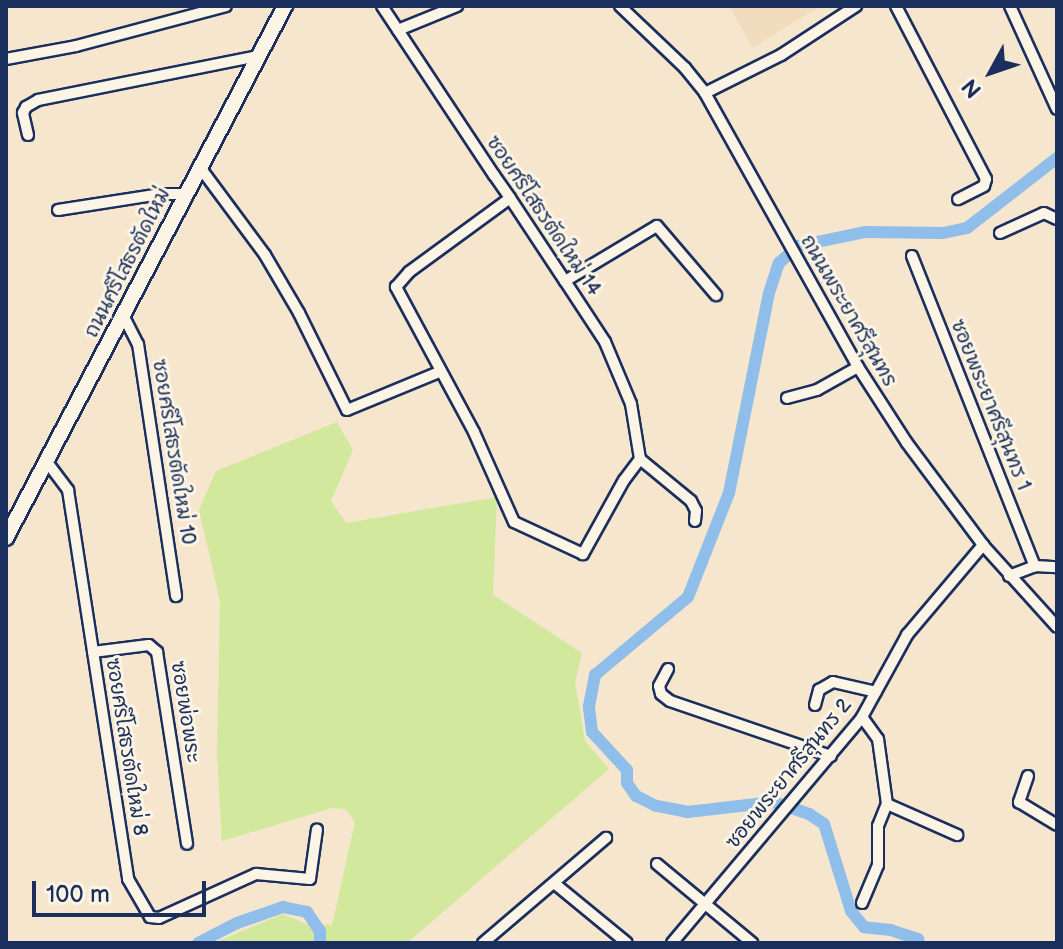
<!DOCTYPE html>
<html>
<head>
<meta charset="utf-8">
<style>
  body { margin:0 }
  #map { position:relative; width:1063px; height:949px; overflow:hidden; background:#f6e6ce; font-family:"Balsamiq Sans","Playpen Sans Thai",sans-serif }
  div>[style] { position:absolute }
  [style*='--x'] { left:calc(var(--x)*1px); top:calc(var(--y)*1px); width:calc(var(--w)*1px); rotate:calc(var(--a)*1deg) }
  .built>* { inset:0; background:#f2dcbe }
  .green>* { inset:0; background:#d1e89d }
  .canal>* { height:12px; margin:-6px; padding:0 6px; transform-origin:6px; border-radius:6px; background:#8ebee9 }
  .roads { filter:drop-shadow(2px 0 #1b2f5e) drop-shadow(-2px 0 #1b2f5e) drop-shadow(0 2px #1b2f5e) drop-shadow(0 -2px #1b2f5e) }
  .street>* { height:10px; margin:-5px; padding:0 5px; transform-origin:5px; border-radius:5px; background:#fcf5e5 }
  .secondary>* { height:14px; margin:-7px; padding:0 7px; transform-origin:7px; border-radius:7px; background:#fcf5e5 }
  span { translate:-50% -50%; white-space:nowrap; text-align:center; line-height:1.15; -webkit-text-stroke:6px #fcf5e5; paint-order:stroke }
  .street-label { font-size:20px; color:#1b2f5e }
  .frame { position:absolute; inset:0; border:8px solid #1b2f5e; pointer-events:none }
  .north { position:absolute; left:951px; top:32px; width:80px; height:80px; -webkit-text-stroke:6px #fcf5e5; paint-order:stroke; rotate:230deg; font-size:22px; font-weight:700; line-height:32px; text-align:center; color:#1b2f5e }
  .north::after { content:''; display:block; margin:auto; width:28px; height:36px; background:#1b2f5e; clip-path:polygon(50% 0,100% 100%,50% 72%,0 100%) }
  .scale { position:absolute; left:32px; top:881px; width:174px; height:36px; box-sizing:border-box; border:4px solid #1b2f5e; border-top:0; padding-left:10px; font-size:24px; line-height:28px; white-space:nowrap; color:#1b2f5e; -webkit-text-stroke:6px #fcf5e5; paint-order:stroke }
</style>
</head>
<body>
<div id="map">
  <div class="built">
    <i style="clip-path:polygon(729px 6px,820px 6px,753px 48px)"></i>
  </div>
  <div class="green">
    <i style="clip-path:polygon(337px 422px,353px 450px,331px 501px,346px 523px,497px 497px,493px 595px,582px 653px,575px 683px,585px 741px,609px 769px,407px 943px,214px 943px,283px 914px,306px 924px,332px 925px,355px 822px,346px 809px,332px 808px,222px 841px,217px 754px,220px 601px,199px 510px,216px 471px)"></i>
  </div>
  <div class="canal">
    <i style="--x:198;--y:943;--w:44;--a:-27.1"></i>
    <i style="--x:237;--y:923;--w:49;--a:-19.2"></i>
    <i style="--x:283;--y:907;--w:25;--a:12"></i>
    <i style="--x:307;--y:912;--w:23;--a:56"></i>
    <i style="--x:320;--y:931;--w:12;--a:90"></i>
    <i style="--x:919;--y:943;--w:4;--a:-104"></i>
    <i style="--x:918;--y:939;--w:28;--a:-162"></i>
    <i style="--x:891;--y:930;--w:27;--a:-174"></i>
    <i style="--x:864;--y:927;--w:21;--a:-129"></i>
    <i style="--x:851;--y:911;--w:91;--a:-107.2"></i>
    <i style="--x:824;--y:824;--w:18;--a:-146"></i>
    <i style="--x:809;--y:814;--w:37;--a:-161"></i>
    <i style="--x:774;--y:802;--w:87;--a:173.4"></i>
    <i style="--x:688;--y:812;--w:33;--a:-169"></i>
    <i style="--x:656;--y:806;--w:22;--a:-153"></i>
    <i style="--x:636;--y:796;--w:16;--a:-125"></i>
    <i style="--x:627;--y:783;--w:13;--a:-90"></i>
    <i style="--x:627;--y:770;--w:52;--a:-132.6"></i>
    <i style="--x:592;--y:732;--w:26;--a:-97"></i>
    <i style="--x:589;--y:706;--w:32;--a:-79"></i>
    <i style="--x:595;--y:675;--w:121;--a:-40"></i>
    <i style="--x:688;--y:597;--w:112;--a:-68.5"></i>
    <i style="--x:729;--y:493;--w:204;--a:-78.7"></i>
    <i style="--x:769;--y:293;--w:32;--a:-72"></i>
    <i style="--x:779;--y:263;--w:25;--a:-42"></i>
    <i style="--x:798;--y:246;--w:68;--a:-11.8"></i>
    <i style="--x:865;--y:232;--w:78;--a:0.7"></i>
    <i style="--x:943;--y:233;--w:25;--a:-12"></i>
    <i style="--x:967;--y:228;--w:114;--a:-37.9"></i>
  </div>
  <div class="roads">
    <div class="street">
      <i style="--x:382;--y:6;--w:203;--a:56.5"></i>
      <i style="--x:494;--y:175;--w:28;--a:55"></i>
      <i style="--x:510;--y:198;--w:100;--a:56.5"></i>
      <i style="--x:565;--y:281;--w:73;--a:56.7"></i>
      <i style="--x:605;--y:342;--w:67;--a:67.2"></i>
      <i style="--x:631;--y:404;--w:56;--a:80.7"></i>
      <i style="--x:640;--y:459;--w:26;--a:127"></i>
      <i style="--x:624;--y:480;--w:85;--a:119"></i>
      <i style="--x:583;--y:554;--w:76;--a:-155.1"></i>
      <i style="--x:514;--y:522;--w:98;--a:-114"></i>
      <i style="--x:474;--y:432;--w:165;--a:-118.3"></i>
      <i style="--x:396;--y:287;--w:20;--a:-49"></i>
      <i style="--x:409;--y:272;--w:125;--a:-36.2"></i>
      <i style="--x:620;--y:6;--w:90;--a:43.6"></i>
      <i style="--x:685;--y:68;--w:32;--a:51"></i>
      <i style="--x:705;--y:93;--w:314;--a:60.8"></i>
      <i style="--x:858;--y:367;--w:90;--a:57.2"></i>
      <i style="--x:907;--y:443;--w:127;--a:53.3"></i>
      <i style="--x:983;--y:545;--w:110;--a:47.9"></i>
      <i style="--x:896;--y:6;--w:195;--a:62.5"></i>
      <i style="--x:986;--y:179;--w:7;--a:106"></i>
      <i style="--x:984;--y:186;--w:29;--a:153"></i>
      <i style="--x:1010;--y:6;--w:113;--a:65.5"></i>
      <i style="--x:398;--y:30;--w:64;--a:-22.1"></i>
      <i style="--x:6;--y:59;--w:71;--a:-10.5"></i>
      <i style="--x:76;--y:46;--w:155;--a:-14.9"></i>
      <i style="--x:705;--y:93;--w:85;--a:-26.6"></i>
      <i style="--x:781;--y:55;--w:90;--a:-33.2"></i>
      <i style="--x:28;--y:135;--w:23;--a:-103"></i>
      <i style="--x:23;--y:113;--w:7;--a:-63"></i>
      <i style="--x:26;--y:107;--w:14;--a:-30"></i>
      <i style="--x:38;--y:100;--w:225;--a:-11.3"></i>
      <i style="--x:199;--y:166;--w:111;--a:53.4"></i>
      <i style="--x:265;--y:255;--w:67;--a:59.6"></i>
      <i style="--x:299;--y:313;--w:108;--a:63.7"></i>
      <i style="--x:347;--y:410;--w:100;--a:-22.4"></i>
      <i style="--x:58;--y:210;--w:103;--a:-8.9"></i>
      <i style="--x:160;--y:194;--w:26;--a:0"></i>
      <i style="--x:1000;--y:233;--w:48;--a:-24.4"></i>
      <i style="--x:1044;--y:213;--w:14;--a:25"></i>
      <i style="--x:912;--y:256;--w:334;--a:68.4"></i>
      <i style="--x:565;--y:281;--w:107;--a:-30.9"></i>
      <i style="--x:657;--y:226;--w:91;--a:49.5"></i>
      <i style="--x:124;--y:317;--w:30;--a:63"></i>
      <i style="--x:138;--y:344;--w:255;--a:81.4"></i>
      <i style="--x:787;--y:398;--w:31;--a:-15"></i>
      <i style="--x:817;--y:390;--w:47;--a:-29.3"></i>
      <i style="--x:640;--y:459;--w:66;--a:39.5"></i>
      <i style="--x:691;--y:501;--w:11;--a:63"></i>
      <i style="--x:696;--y:511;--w:10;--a:96"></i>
      <i style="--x:47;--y:462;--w:35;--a:53"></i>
      <i style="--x:68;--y:490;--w:394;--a:81.2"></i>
      <i style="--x:128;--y:879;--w:44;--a:59.9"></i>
      <i style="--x:150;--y:917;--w:9;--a:6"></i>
      <i style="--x:159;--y:918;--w:107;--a:-24.4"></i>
      <i style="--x:256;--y:874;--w:54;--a:5.3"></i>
      <i style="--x:310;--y:879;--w:50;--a:-82"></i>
      <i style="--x:1009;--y:576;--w:28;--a:-21"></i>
      <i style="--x:1035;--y:566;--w:22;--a:3"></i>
      <i style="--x:93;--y:652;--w:56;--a:-7.1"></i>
      <i style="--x:149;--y:645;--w:11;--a:41"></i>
      <i style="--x:157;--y:652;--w:194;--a:81.1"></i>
      <i style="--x:668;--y:669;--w:19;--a:118"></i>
      <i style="--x:659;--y:686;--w:8;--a:76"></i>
      <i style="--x:661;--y:694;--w:11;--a:38"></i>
      <i style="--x:670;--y:701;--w:170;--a:18.9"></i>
      <i style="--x:815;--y:705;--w:16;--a:-75"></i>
      <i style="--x:819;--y:690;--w:16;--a:-30"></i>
      <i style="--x:833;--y:682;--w:44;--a:13.1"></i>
      <i style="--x:862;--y:717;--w:27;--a:54"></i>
      <i style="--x:878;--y:739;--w:66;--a:82.1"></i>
      <i style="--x:887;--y:804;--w:77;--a:23.9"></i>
      <i style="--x:1028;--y:776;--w:28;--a:109"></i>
      <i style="--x:1019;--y:802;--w:44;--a:31.2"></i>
      <i style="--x:657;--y:864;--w:124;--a:39.7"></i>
      <i style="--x:554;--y:883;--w:94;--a:39.4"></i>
      <i style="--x:862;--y:903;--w:41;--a:-67.2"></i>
      <i style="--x:878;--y:865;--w:39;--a:-90"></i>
      <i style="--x:878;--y:826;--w:24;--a:-68"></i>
      <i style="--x:483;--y:943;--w:162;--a:-40.5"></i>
      <i style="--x:672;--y:943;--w:295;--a:-49.9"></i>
      <i style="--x:862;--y:717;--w:94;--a:-61.2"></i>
      <i style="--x:907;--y:635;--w:118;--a:-49.8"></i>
    </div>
    <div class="secondary">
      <i style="--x:6;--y:538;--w:601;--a:-62.33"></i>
    </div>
  </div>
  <div class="street-label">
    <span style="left:543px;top:216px;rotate:56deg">ซอยศรีโสธรตัดใหม่ 14</span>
    <span style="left:128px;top:263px;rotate:-63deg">ถนนศรีโสธรตัดใหม่</span>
    <span style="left:848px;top:311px;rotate:60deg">ถนนพระยาศรีสุนทร</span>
    <span style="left:990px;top:405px;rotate:68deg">ซอยพระยาศรีสุนทร 1</span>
    <span style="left:173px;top:452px;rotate:81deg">ซอยศรีโสธรตัดใหม่ 10</span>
    <span style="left:185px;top:712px;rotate:81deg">ซอยพ่อพระ</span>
    <span style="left:126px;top:747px;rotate:81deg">ซอยศรีโสธรตัดใหม่ 8</span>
    <span style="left:789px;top:774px;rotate:-51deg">ซอยพระยาศรีสุนทร 2</span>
  </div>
  <div class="frame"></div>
  <div class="north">N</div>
  <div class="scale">100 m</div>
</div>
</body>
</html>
